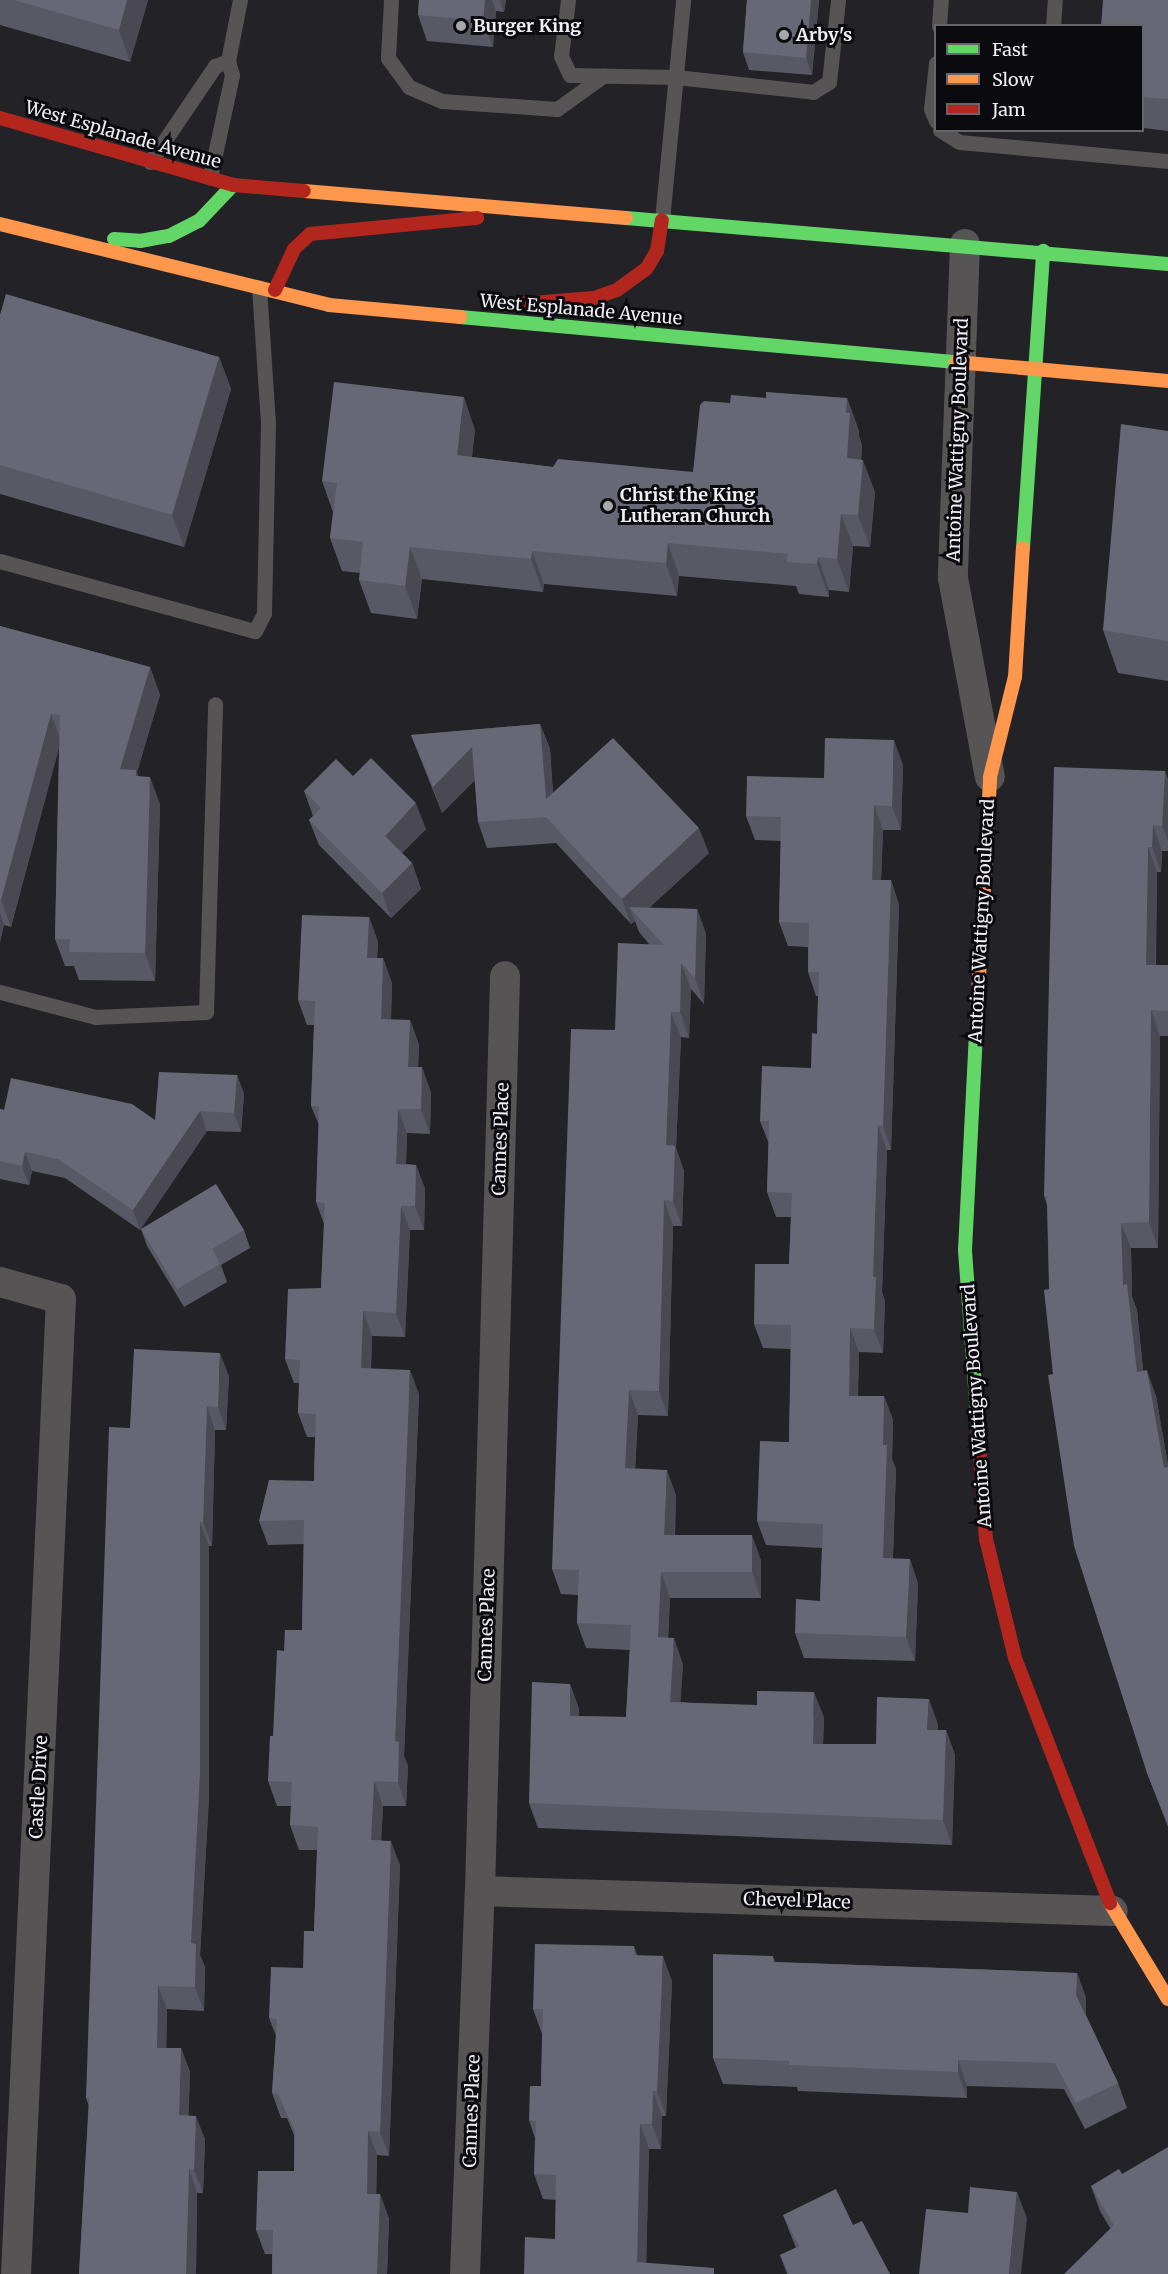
<!DOCTYPE html>
<html>
<head>
<meta charset="utf-8">
<style>
  body { margin:0 }
  #map { position:relative; width:1168px; height:2274px; overflow:hidden; background:#222227; font-family:Merriweather,serif }
  div>[style] { position:absolute }
  [style*='--x'] { left:calc(var(--x)*1px); top:calc(var(--y)*1px); width:calc(var(--w)*1px); rotate:calc(var(--a)*1deg) }
  .lane>* { height:15px; margin:-7.5px; padding:0 7.5px; transform-origin:7.5px; border-radius:7.5px; background:#565455 }
  .street>* { height:30px; margin:-15px; padding:0 15px; transform-origin:15px; border-radius:15px; background:#565455 }
  .fast>* { height:14px; margin:-7px; padding:0 7px; transform-origin:7px; border-radius:7px; background:#63d668 }
  .slow>* { height:14px; margin:-7px; padding:0 7px; transform-origin:7px; border-radius:7px; background:#ff974d }
  .jam>* { height:14px; margin:-7px; padding:0 7px; transform-origin:7px; border-radius:7px; background:#b3261e }
  .wall>* { inset:0; background:#595965 }
  .shaded-wall>* { inset:0; background:#494853 }
  .building>* { inset:0; background:#686776 }
  .dots>* { width:16px; height:16px; translate:-50% -50%; box-sizing:border-box; border:3px solid #0b0a0e; border-radius:50% }
  span { translate:-50% -50%; white-space:nowrap; text-align:center; line-height:1.15; -webkit-text-stroke:6px #0b0a0e; paint-order:stroke }
  .poi-label { font-size:18px; color:#eeeef4; font-weight:700 }
  .left { translate:0 -50%; text-align:left }
  .street-label { font-size:18px; color:#eeeef4 }
  .legend { position:absolute; left:934px; top:24px; width:210px; height:108px; box-sizing:border-box; background:#0b0a0e; border:2px solid #66656a; margin:0; padding:8px 10px; list-style:none; font-size:18px; color:#eeeef4 }
  .legend li { display:flex; align-items:center; gap:12px; height:30px }
  .legend b { width:30px; border:2px solid #66656a }
</style>
</head>
<body>
<div id="map">
  <div class="lane">
    <i style="--x:391;--y:0;--w:58;--a:93"></i>
    <i style="--x:388;--y:58;--w:36;--a:54"></i>
    <i style="--x:409;--y:87;--w:36;--a:23"></i>
    <i style="--x:442;--y:101;--w:115;--a:4"></i>
    <i style="--x:557;--y:109;--w:57;--a:-35.7"></i>
    <i style="--x:568;--y:0;--w:56;--a:97.1"></i>
    <i style="--x:561;--y:56;--w:21;--a:65"></i>
    <i style="--x:570;--y:75;--w:106;--a:1.1"></i>
    <i style="--x:676;--y:77;--w:138;--a:6.2"></i>
    <i style="--x:813;--y:92;--w:19;--a:-32"></i>
    <i style="--x:829;--y:82;--w:82;--a:-83.7"></i>
    <i style="--x:939;--y:26;--w:26;--a:-86"></i>
    <i style="--x:1053;--y:26;--w:26;--a:-86"></i>
    <i style="--x:228;--y:61;--w:62;--a:-78.9"></i>
    <i style="--x:936;--y:63;--w:46;--a:96.2"></i>
    <i style="--x:931;--y:109;--w:13;--a:67"></i>
    <i style="--x:940;--y:130;--w:22;--a:32"></i>
    <i style="--x:959;--y:142;--w:210;--a:5.2"></i>
    <i style="--x:150;--y:162;--w:116;--a:-55.9"></i>
    <i style="--x:215;--y:66;--w:14;--a:-21"></i>
    <i style="--x:228;--y:61;--w:15;--a:74"></i>
    <i style="--x:232;--y:75;--w:105;--a:102.1"></i>
    <i style="--x:662;--y:220;--w:221;--a:-84.5"></i>
    <i style="--x:0;--y:561;--w:264;--a:15.4"></i>
    <i style="--x:255;--y:631;--w:20;--a:-63"></i>
    <i style="--x:264;--y:613;--w:190;--a:-88.8"></i>
    <i style="--x:268;--y:423;--w:136;--a:-93.8"></i>
    <i style="--x:0;--y:992;--w:98;--a:14.7"></i>
    <i style="--x:95;--y:1017;--w:111;--a:-2.6"></i>
    <i style="--x:206;--y:1012;--w:308;--a:-88.3"></i>
  </div>
  <div class="street">
    <i style="--x:965;--y:244;--w:334;--a:92.1"></i>
    <i style="--x:953;--y:578;--w:202;--a:79.5"></i>
    <i style="--x:0;--y:1282;--w:63;--a:15.6"></i>
    <i style="--x:61;--y:1299;--w:976;--a:92.64"></i>
    <i style="--x:480;--y:1891;--w:633;--a:1.81"></i>
    <i style="--x:465;--y:2274;--w:383;--a:-87.8"></i>
    <i style="--x:480;--y:1891;--w:915;--a:-88.43"></i>
  </div>
  <div class="fast">
    <i style="--x:626;--y:218;--w:544;--a:4.85"></i>
    <i style="--x:114;--y:239;--w:26;--a:4"></i>
    <i style="--x:140;--y:241;--w:29;--a:-10"></i>
    <i style="--x:169;--y:236;--w:34;--a:-27"></i>
    <i style="--x:199;--y:221;--w:50;--a:-46.6"></i>
    <i style="--x:460;--y:317;--w:498;--a:5.2"></i>
    <i style="--x:1023;--y:548;--w:298;--a:-86.1"></i>
    <i style="--x:977;--y:1414;--w:164;--a:-94.2"></i>
    <i style="--x:965;--y:1250;--w:255;--a:-87.1"></i>
  </div>
  <div class="slow">
    <i style="--x:304;--y:191;--w:323;--a:4.8"></i>
    <i style="--x:0;--y:224;--w:339;--a:13.8"></i>
    <i style="--x:329;--y:305;--w:132;--a:5.2"></i>
    <i style="--x:956;--y:362;--w:213;--a:5.1"></i>
    <i style="--x:978;--y:995;--w:218;--a:-86.8"></i>
    <i style="--x:990;--y:777;--w:103;--a:-76"></i>
    <i style="--x:1015;--y:677;--w:129;--a:-86.5"></i>
    <i style="--x:1110;--y:1903;--w:112;--a:58.9"></i>
  </div>
  <div class="jam">
    <i style="--x:0;--y:118;--w:242;--a:16"></i>
    <i style="--x:233;--y:185;--w:71;--a:4.8"></i>
    <i style="--x:275;--y:290;--w:45;--a:-65.1"></i>
    <i style="--x:294;--y:249;--w:22;--a:-43"></i>
    <i style="--x:310;--y:234;--w:168;--a:-5.5"></i>
    <i style="--x:505;--y:305;--w:89;--a:-4.5"></i>
    <i style="--x:594;--y:298;--w:24;--a:-19"></i>
    <i style="--x:617;--y:290;--w:37;--a:-36"></i>
    <i style="--x:647;--y:268;--w:20;--a:-60"></i>
    <i style="--x:657;--y:251;--w:31;--a:-81"></i>
    <i style="--x:977;--y:1414;--w:125;--a:85.9"></i>
    <i style="--x:986;--y:1539;--w:122;--a:76.3"></i>
    <i style="--x:1015;--y:1658;--w:263;--a:68.8"></i>
  </div>
  <div class="wall">
    <i style="clip-path:polygon(0 0,148px 0,130px 62px,0 25px)"></i>
    <i style="clip-path:polygon(419px 0,506px 0,504px 12px,496px 11px,493px 47px,427px 41px,418px 15px)"></i>
    <i style="clip-path:polygon(747px 0,819px 0,812px 75px,749px 70px,743px 52px)"></i>
    <i style="clip-path:polygon(1168px 0,1168px 131px,1143px 128px,1143px 26px)"></i>
    <i style="clip-path:polygon(0 315px,219px 357px,231px 389px,184px 547px,0 494px)"></i>
    <i style="clip-path:polygon(766px 398px,847px 398px,859px 431px,859px 436px,862px 446px,861px 460px,875px 492px,870px 547px,853px 546px,849px 592px,829px 590px,829px 597px,799px 594px,796px 586px,679px 576px,677px 596px,544px 584px,543px 592px,422px 579px,417px 619px,371px 613px,359px 580px,360px 573px,342px 571px,330px 538px,333px 512px,322px 481px,475px 430px,472px 457px,553px 467px,693px 472px,730px 403px)"></i>
    <i style="clip-path:polygon(1168px 431px,1168px 681px,1118px 673px,1103px 630px)"></i>
    <i style="clip-path:polygon(0 626px,150px 667px,160px 695px,137px 772px,138px 776px,160px 804px,155px 981px,79px 980px,74px 966px,65px 966px,55px 939px,59px 746px,11px 927px,4px 925px,0 942px)"></i>
    <i style="clip-path:polygon(540px 724px,550px 749px,553px 793px,709px 853px,649px 908px,697px 909px,706px 934px,704px 1004px,691px 989px,689px 1038px,681px 1037px,676px 1148px,684px 1171px,682px 1226px,673px 1226px,668px 1416px,638px 1415px,635px 1469px,676px 1495px,675px 1535px,761px 1560px,761px 1598px,670px 1598px,668px 1638px,683px 1664px,680px 1702px,824px 1717px,823px 1744px,876px 1744px,938px 1724px,938px 1730px,946px 1730px,955px 1755px,952px 1845px,538px 1828px,529px 1803px,570px 1684px,579px 1709px,579px 1716px,626px 1717px,630px 1650px,586px 1648px,577px 1623px,578px 1595px,561px 1594px,552px 1569px,615px 1030px,649px 944px,639px 932px,635px 921px,631px 924px,556px 843px,487px 848px,478px 822px,475px 780px,442px 813px,411px 735px)"></i>
    <i style="clip-path:polygon(903px 765px,901px 830px,883px 830px,881px 880px,891px 880px,899px 905px,891px 1150px,887px 1150px,882px 1292px,885px 1301px,883px 1353px,859px 1352px,858px 1396px,884px 1396px,893px 1420px,892px 1459px,896px 1469px,893px 1558px,918px 1583px,915px 1661px,804px 1658px,795px 1633px,820px 1601px,822px 1548px,766px 1545px,757px 1521px,789px 1442px,791px 1349px,763px 1348px,754px 1324px,789px 1264px,791px 1217px,776px 1217px,767px 1192px,769px 1144px,760px 1121px,811px 1068px,817px 1034px,818px 996px,816px 996px,808px 972px,808px 947px,788px 946px,779px 922px,781px 841px,755px 840px,746px 816px,824px 778px)"></i>
    <i style="clip-path:polygon(1165px 771px,1168px 780px,1168px 851px,1162px 851px,1161px 872px,1157px 872px,1156px 965px,1168px 965px,1168px 1036px,1160px 1036px,1158px 1248px,1131px 1248px,1132px 1297px,1137px 1310px,1143px 1371px,1156px 1396px,1168px 1465px,1168px 1827px,1147px 1773px,1053px 1374px,1049px 1289px,1047px 1205px,1044px 1196px)"></i>
    <i style="clip-path:polygon(353px 776px,426px 829px,402px 853px,412px 863px,421px 889px,391px 918px,319px 845px,309px 820px,313px 816px,304px 791px)"></i>
    <i style="clip-path:polygon(369px 917px,378px 942px,377px 958px,383px 958px,392px 983px,391px 1020px,410px 1020px,419px 1045px,418px 1067px,431px 1092px,430px 1134px,407px 1133px,406px 1164px,416px 1165px,425px 1189px,424px 1230px,410px 1230px,405px 1337px,372px 1336px,371px 1369px,419px 1394px,404px 1756px,408px 1766px,406px 1806px,383px 1806px,381px 1840px,400px 1865px,389px 2156px,377px 2155px,376px 2194px,380px 2194px,389px 2219px,387px 2274px,272px 2274px,272px 2254px,265px 2254px,256px 2230px,294px 2171px,294px 2135px,287px 2118px,281px 2118px,272px 2093px,276px 2036px,269px 2018px,303px 1968px,314px 1931px,317px 1850px,299px 1850px,290px 1825px,291px 1806px,277px 1806px,268px 1781px,284px 1651px,302px 1630px,304px 1544px,268px 1545px,259px 1521px,314px 1481px,315px 1437px,307px 1437px,298px 1413px,299px 1383px,294px 1383px,285px 1359px,321px 1288px,324px 1224px,316px 1202px,319px 1125px,311px 1106px,314px 1025px,307px 1025px,298px 1000px)"></i>
    <i style="clip-path:polygon(237px 1075px,244px 1094px,241px 1132px,207px 1131px,140px 1230px,65px 1178px,32px 1171px,29px 1185px,0 1179px,0 1109px,4px 1110px,155px 1120px)"></i>
    <i style="clip-path:polygon(141px 1229px,244px 1230px,250px 1248px,221px 1265px,227px 1282px,184px 1307px,147px 1246px)"></i>
    <i style="clip-path:polygon(229px 1376px,226px 1430px,215px 1430px,212px 1546px,209px 1546px,209px 1797px,200px 1955px,205px 1967px,204px 2011px,167px 2009px,166px 2048px,181px 2048px,190px 2072px,188px 2115px,205px 2139px,203px 2193px,197px 2193px,196px 2274px,79px 2274px,89px 2106px,86px 2098px,130px 1428px)"></i>
    <i style="clip-path:polygon(634px 1946px,637px 1955px,672px 1981px,666px 2116px,662px 2116px,661px 2149px,649px 2149px,646px 2263px,524px 2274px,555px 2239px,556px 2200px,543px 2199px,534px 2174px,535px 2138px,529px 2120px,541px 2086px,542px 2034px,533px 2009px)"></i>
    <i style="clip-path:polygon(773px 1956px,775px 1962px,1077px 1973px,1086px 1998px,1086px 2015px,1118px 2083px,1127px 2108px,1085px 2129px,1064px 2089px,967px 2086px,967px 2098px,798px 2091px,797px 2087px,723px 2084px,713px 2058px)"></i>
    <i style="clip-path:polygon(1122px 2174px,1168px 2274px,1110px 2228px,1100px 2211px,1091px 2186px)"></i>
    <i style="clip-path:polygon(783px 2215px,853px 2225px,890px 2274px,787px 2274px,780px 2255px,796px 2248px)"></i>
  </div>
  <div class="shaded-wall">
    <i style="clip-path:polygon(127px 0,148px 0,130px 62px,119px 30px)"></i>
    <i style="clip-path:polygon(485px 0,492px 0,496px 11px,493px 47px,483px 21px)"></i>
    <i style="clip-path:polygon(500px 0,506px 0,504px 12px)"></i>
    <i style="clip-path:polygon(811px 0,819px 0,812px 75px,806px 58px)"></i>
    <i style="clip-path:polygon(219px 357px,231px 389px,184px 547px,172px 515px)"></i>
    <i style="clip-path:polygon(464px 397px,475px 430px,468px 488px,457px 455px)"></i>
    <i style="clip-path:polygon(847px 398px,859px 431px,859px 436px,862px 446px,859px 491px,847px 458px,846px 413px)"></i>
    <i style="clip-path:polygon(863px 460px,875px 492px,870px 547px,858px 515px)"></i>
    <i style="clip-path:polygon(841px 514px,853px 546px,849px 592px,837px 559px)"></i>
    <i style="clip-path:polygon(668px 543px,679px 576px,677px 596px,666px 563px)"></i>
    <i style="clip-path:polygon(410px 547px,422px 579px,417px 619px,405px 586px)"></i>
    <i style="clip-path:polygon(532px 551px,544px 584px,543px 592px,531px 559px)"></i>
    <i style="clip-path:polygon(818px 557px,829px 590px,829px 597px,817px 564px)"></i>
    <i style="clip-path:polygon(150px 667px,160px 695px,137px 772px,146px 797px,120px 769px)"></i>
    <i style="clip-path:polygon(51px 714px,61px 741px,11px 927px,1px 900px)"></i>
    <i style="clip-path:polygon(540px 724px,550px 749px,555px 825px,546px 799px)"></i>
    <i style="clip-path:polygon(894px 740px,903px 765px,901px 830px,892px 806px)"></i>
    <i style="clip-path:polygon(472px 747px,482px 773px,442px 813px,433px 787px)"></i>
    <i style="clip-path:polygon(1165px 771px,1168px 780px,1168px 841px,1162px 826px)"></i>
    <i style="clip-path:polygon(150px 777px,160px 804px,155px 981px,145px 953px)"></i>
    <i style="clip-path:polygon(416px 803px,426px 829px,394px 861px,385px 836px)"></i>
    <i style="clip-path:polygon(874px 805px,883px 830px,880px 905px,872px 880px)"></i>
    <i style="clip-path:polygon(1153px 825px,1162px 851px,1161px 872px,1152px 847px)"></i>
    <i style="clip-path:polygon(699px 828px,709px 853px,639px 917px,629px 907px,635px 921px,631px 924px,622px 899px)"></i>
    <i style="clip-path:polygon(1148px 847px,1157px 872px,1155px 990px,1146px 965px)"></i>
    <i style="clip-path:polygon(412px 863px,421px 889px,391px 918px,382px 893px)"></i>
    <i style="clip-path:polygon(891px 880px,899px 905px,891px 1150px,883px 1126px)"></i>
    <i style="clip-path:polygon(697px 909px,706px 934px,704px 1004px,695px 978px)"></i>
    <i style="clip-path:polygon(0 913px,4px 925px,0 942px)"></i>
    <i style="clip-path:polygon(369px 917px,378px 942px,376px 982px,367px 958px)"></i>
    <i style="clip-path:polygon(383px 958px,392px 983px,390px 1044px,381px 1019px)"></i>
    <i style="clip-path:polygon(681px 963px,691px 989px,689px 1038px,680px 1012px)"></i>
    <i style="clip-path:polygon(1151px 1010px,1160px 1036px,1158px 1248px,1149px 1222px)"></i>
    <i style="clip-path:polygon(671px 1012px,681px 1037px,676px 1148px,684px 1171px,682px 1226px,673px 1201px,666px 1145px)"></i>
    <i style="clip-path:polygon(410px 1020px,419px 1045px,417px 1091px,408px 1067px)"></i>
    <i style="clip-path:polygon(422px 1067px,431px 1092px,430px 1134px,421px 1109px)"></i>
    <i style="clip-path:polygon(237px 1075px,244px 1094px,241px 1132px,234px 1113px)"></i>
    <i style="clip-path:polygon(398px 1109px,407px 1133px,405px 1188px,396px 1164px)"></i>
    <i style="clip-path:polygon(200px 1111px,207px 1131px,140px 1230px,133px 1210px)"></i>
    <i style="clip-path:polygon(878px 1125px,887px 1150px,882px 1292px,885px 1301px,883px 1353px,874px 1329px,873px 1277px)"></i>
    <i style="clip-path:polygon(25px 1152px,32px 1171px,29px 1185px,22px 1166px)"></i>
    <i style="clip-path:polygon(416px 1165px,425px 1189px,424px 1230px,415px 1206px)"></i>
    <i style="clip-path:polygon(664px 1200px,673px 1226px,668px 1416px,659px 1391px)"></i>
    <i style="clip-path:polygon(401px 1206px,410px 1230px,405px 1337px,396px 1313px)"></i>
    <i style="clip-path:polygon(1121px 1223px,1131px 1248px,1132px 1297px,1137px 1310px,1146px 1397px,1137px 1372px,1123px 1285px)"></i>
    <i style="clip-path:polygon(363px 1311px,372px 1336px,370px 1393px,361px 1368px)"></i>
    <i style="clip-path:polygon(850px 1328px,859px 1352px,857px 1420px,849px 1396px)"></i>
    <i style="clip-path:polygon(220px 1353px,229px 1376px,226px 1430px,218px 1407px)"></i>
    <i style="clip-path:polygon(410px 1370px,419px 1394px,404px 1756px,408px 1766px,406px 1806px,398px 1782px,395px 1741px)"></i>
    <i style="clip-path:polygon(1147px 1370px,1156px 1396px,1168px 1465px,1168px 1480px,1164px 1468px)"></i>
    <i style="clip-path:polygon(629px 1390px,638px 1415px,634px 1494px,625px 1468px)"></i>
    <i style="clip-path:polygon(884px 1396px,893px 1420px,892px 1459px,896px 1469px,892px 1582px,883px 1558px,883px 1445px)"></i>
    <i style="clip-path:polygon(207px 1406px,215px 1430px,212px 1546px,203px 1522px)"></i>
    <i style="clip-path:polygon(667px 1470px,676px 1495px,673px 1560px,664px 1535px)"></i>
    <i style="clip-path:polygon(200px 1522px,209px 1546px,209px 1797px,200px 1955px,205px 1967px,204px 2011px,195px 1987px,191px 1943px)"></i>
    <i style="clip-path:polygon(752px 1535px,761px 1560px,761px 1598px,752px 1572px)"></i>
    <i style="clip-path:polygon(910px 1559px,918px 1583px,915px 1661px,906px 1637px)"></i>
    <i style="clip-path:polygon(661px 1572px,670px 1598px,667px 1663px,658px 1637px)"></i>
    <i style="clip-path:polygon(674px 1638px,683px 1664px,679px 1727px,670px 1702px)"></i>
    <i style="clip-path:polygon(570px 1684px,579px 1709px,579px 1741px,570px 1716px)"></i>
    <i style="clip-path:polygon(814px 1692px,824px 1717px,822px 1770px,813px 1744px)"></i>
    <i style="clip-path:polygon(929px 1699px,938px 1724px,937px 1755px,927px 1730px)"></i>
    <i style="clip-path:polygon(946px 1730px,955px 1755px,952px 1845px,943px 1820px)"></i>
    <i style="clip-path:polygon(374px 1781px,383px 1806px,380px 1864px,371px 1840px)"></i>
    <i style="clip-path:polygon(391px 1841px,400px 1865px,389px 2156px,380px 2132px)"></i>
    <i style="clip-path:polygon(663px 1956px,672px 1981px,666px 2116px,657px 2091px)"></i>
    <i style="clip-path:polygon(1077px 1973px,1086px 1998px,1086px 2021px,1076px 1995px)"></i>
    <i style="clip-path:polygon(158px 1986px,167px 2009px,166px 2071px,157px 2048px)"></i>
    <i style="clip-path:polygon(181px 2048px,190px 2072px,188px 2139px,179px 2115px)"></i>
    <i style="clip-path:polygon(958px 2060px,967px 2086px,967px 2098px,958px 2072px)"></i>
    <i style="clip-path:polygon(653px 2091px,662px 2116px,661px 2149px,652px 2124px)"></i>
    <i style="clip-path:polygon(196px 2116px,205px 2139px,203px 2193px,194px 2170px)"></i>
    <i style="clip-path:polygon(640px 2124px,649px 2149px,646px 2274px,637px 2262px)"></i>
    <i style="clip-path:polygon(368px 2131px,377px 2155px,376px 2218px,367px 2194px)"></i>
    <i style="clip-path:polygon(189px 2169px,197px 2193px,196px 2274px,186px 2274px)"></i>
    <i style="clip-path:polygon(1017px 2192px,1027px 2218px,1021px 2274px,1009px 2274px)"></i>
    <i style="clip-path:polygon(380px 2194px,389px 2219px,387px 2274px,377px 2274px)"></i>
  </div>
  <div class="building">
    <i style="clip-path:polygon(14px 0,127px 0,119px 30px)"></i>
    <i style="clip-path:polygon(419px 0,485px 0,483px 21px,418px 15px)"></i>
    <i style="clip-path:polygon(747px 0,811px 0,806px 58px,743px 52px)"></i>
    <i style="clip-path:polygon(1103px 0,1168px 0,1168px 99px,1143px 97px,1143px 26px,1101px 26px)"></i>
    <i style="clip-path:polygon(6px 294px,219px 357px,172px 515px,0 465px,0 315px)"></i>
    <i style="clip-path:polygon(334px 382px,464px 397px,457px 455px,553px 467px,558px 459px,693px 472px,700px 405px,704px 401px,730px 403px,731px 395px,766px 398px,766px 392px,847px 398px,846px 413px,850px 413px,847px 458px,863px 460px,858px 515px,841px 514px,837px 559px,818px 557px,817px 564px,787px 562px,788px 554px,668px 543px,666px 563px,532px 551px,531px 559px,410px 547px,405px 586px,359px 580px,363px 542px,330px 538px,337px 483px,322px 481px)"></i>
    <i style="clip-path:polygon(1121px 424px,1168px 431px,1168px 641px,1103px 630px)"></i>
    <i style="clip-path:polygon(0 626px,150px 667px,120px 769px,136px 770px,136px 776px,150px 777px,145px 953px,69px 952px,70px 939px,55px 939px,60px 715px,51px 714px,1px 900px,0 899px)"></i>
    <i style="clip-path:polygon(540px 724px,546px 799px,613px 738px,699px 828px,622px 899px,546px 817px,478px 822px,472px 747px,433px 787px,411px 735px)"></i>
    <i style="clip-path:polygon(825px 738px,894px 740px,892px 806px,874px 805px,872px 880px,891px 880px,883px 1126px,878px 1125px,873px 1277px,876px 1277px,874px 1329px,850px 1328px,849px 1396px,884px 1396px,883px 1445px,887px 1445px,883px 1558px,910px 1559px,906px 1637px,795px 1633px,796px 1599px,820px 1601px,823px 1524px,757px 1521px,760px 1441px,789px 1442px,791px 1325px,754px 1324px,755px 1264px,789px 1264px,792px 1193px,767px 1192px,769px 1121px,760px 1121px,762px 1066px,811px 1068px,812px 1033px,817px 1034px,819px 972px,808px 972px,809px 923px,779px 922px,781px 817px,746px 816px,747px 776px,824px 778px)"></i>
    <i style="clip-path:polygon(371px 758px,416px 803px,385px 836px,412px 863px,382px 893px,309px 820px,321px 808px,304px 791px,336px 759px,353px 776px)"></i>
    <i style="clip-path:polygon(1054px 767px,1165px 771px,1162px 826px,1153px 825px,1152px 847px,1148px 847px,1146px 965px,1168px 965px,1168px 1011px,1151px 1010px,1149px 1222px,1121px 1223px,1123px 1285px,1127px 1284px,1137px 1372px,1147px 1370px,1164px 1468px,1168px 1467px,1168px 1825px,1147px 1773px,1074px 1546px,1048px 1375px,1053px 1374px,1044px 1290px,1049px 1289px,1049px 1276px,1047px 1196px,1044px 1196px)"></i>
    <i style="clip-path:polygon(629px 907px,697px 909px,695px 978px,681px 963px,680px 1012px,671px 1012px,666px 1145px,675px 1146px,673px 1201px,664px 1200px,659px 1391px,629px 1390px,625px 1468px,667px 1470px,664px 1535px,752px 1535px,752px 1572px,661px 1572px,658px 1637px,674px 1638px,670px 1702px,757px 1705px,757px 1691px,814px 1692px,813px 1744px,876px 1744px,877px 1697px,929px 1699px,927px 1730px,946px 1730px,943px 1820px,529px 1803px,532px 1682px,570px 1684px,570px 1716px,626px 1717px,631px 1625px,577px 1623px,579px 1570px,552px 1569px,571px 1029px,615px 1030px,618px 943px,664px 945px)"></i>
    <i style="clip-path:polygon(302px 915px,369px 917px,367px 958px,383px 958px,381px 1019px,410px 1020px,408px 1067px,422px 1067px,421px 1109px,398px 1109px,396px 1164px,416px 1165px,415px 1206px,401px 1206px,396px 1313px,363px 1311px,361px 1368px,410px 1370px,395px 1741px,399px 1742px,398px 1782px,374px 1781px,371px 1840px,391px 1841px,380px 2132px,368px 2131px,367px 2194px,380px 2194px,377px 2274px,272px 2274px,273px 2230px,256px 2230px,258px 2171px,294px 2171px,295px 2132px,278px 2094px,272px 2093px,277px 2019px,269px 2018px,271px 1967px,303px 1968px,304px 1931px,314px 1931px,318px 1827px,290px 1825px,292px 1782px,268px 1781px,270px 1736px,273px 1736px,277px 1650px,284px 1651px,285px 1630px,302px 1630px,304px 1520px,259px 1521px,269px 1480px,314px 1481px,316px 1414px,298px 1413px,300px 1360px,285px 1359px,288px 1289px,321px 1288px,325px 1203px,316px 1202px,319px 1106px,311px 1106px,315px 1001px,298px 1000px)"></i>
    <i style="clip-path:polygon(159px 1072px,237px 1075px,234px 1113px,200px 1111px,133px 1210px,58px 1159px,25px 1152px,22px 1166px,0 1161px,0 1109px,4px 1110px,11px 1078px,132px 1104px,155px 1120px)"></i>
    <i style="clip-path:polygon(216px 1184px,244px 1230px,212px 1249px,220px 1264px,177px 1289px,141px 1229px)"></i>
    <i style="clip-path:polygon(134px 1349px,220px 1353px,218px 1407px,207px 1406px,203px 1522px,200px 1522px,200px 1773px,191px 1943px,196px 1944px,195px 1987px,158px 1986px,157px 2048px,181px 2048px,179px 2115px,196px 2116px,194px 2170px,189px 2169px,186px 2274px,79px 2274px,89px 2098px,86px 2098px,109px 1427px,130px 1428px)"></i>
    <i style="clip-path:polygon(535px 1944px,634px 1946px,634px 1955px,663px 1956px,657px 2091px,653px 2091px,652px 2124px,640px 2124px,637px 2262px,714px 2268px,714px 2274px,524px 2274px,525px 2237px,555px 2239px,556px 2175px,534px 2174px,536px 2121px,529px 2120px,530px 2086px,541px 2086px,543px 2009px,533px 2009px)"></i>
    <i style="clip-path:polygon(713px 1954px,773px 1956px,773px 1962px,1077px 1973px,1076px 1995px,1118px 2083px,1076px 2103px,1055px 2063px,958px 2060px,958px 2072px,789px 2065px,789px 2061px,713px 2058px)"></i>
    <i style="clip-path:polygon(1168px 2147px,1168px 2274px,1064px 2274px,1114px 2225px,1091px 2186px,1119px 2169px,1122px 2174px)"></i>
    <i style="clip-path:polygon(970px 2187px,1017px 2192px,1009px 2274px,919px 2274px,926px 2209px,968px 2213px)"></i>
    <i style="clip-path:polygon(836px 2189px,853px 2225px,862px 2221px,890px 2274px,789px 2274px,780px 2255px,799px 2246px,783px 2215px)"></i>
  </div>
  <div class="dots">
    <i style="left:461px;top:26px;background:#a7a7ac"></i>
    <i style="left:784px;top:35px;background:#a7a7ac"></i>
    <i style="left:608px;top:506px;background:#a7a7ac"></i>
  </div>
  <div class="poi-label">
    <span class="left" style="left:473px;top:26px">Burger King</span>
    <span class="left" style="left:796px;top:35px">Arby's</span>
    <span class="left" style="left:620px;top:506px">Christ the King<br>Lutheran Church</span>
  </div>
  <div class="street-label">
    <span style="left:123px;top:135px;rotate:16deg">West Esplanade Avenue</span>
    <span style="left:581px;top:310px;rotate:5deg">West Esplanade Avenue</span>
    <span style="left:958px;top:440px;rotate:-88deg">Antoine Wattigny Boulevard</span>
    <span style="left:982px;top:921px;rotate:-87deg">Antoine Wattigny Boulevard</span>
    <span style="left:501px;top:1139px;rotate:-88deg">Cannes Place</span>
    <span style="left:977px;top:1406px;rotate:-94deg">Antoine Wattigny Boulevard</span>
    <span style="left:487px;top:1625px;rotate:-88deg">Cannes Place</span>
    <span style="left:39px;top:1787px;rotate:-87deg">Castle Drive</span>
    <span style="left:797px;top:1901px;rotate:2deg">Chevel Place</span>
    <span style="left:472px;top:2111px;rotate:-88deg">Cannes Place</span>
  </div>
  <ul class="legend">
  <li><b style="height:8px;background:#63d668"></b>Fast</li>
  <li><b style="height:8px;background:#ff974d"></b>Slow</li>
  <li><b style="height:8px;background:#b3261e"></b>Jam</li>
  </ul>
</div>
</body>
</html>
